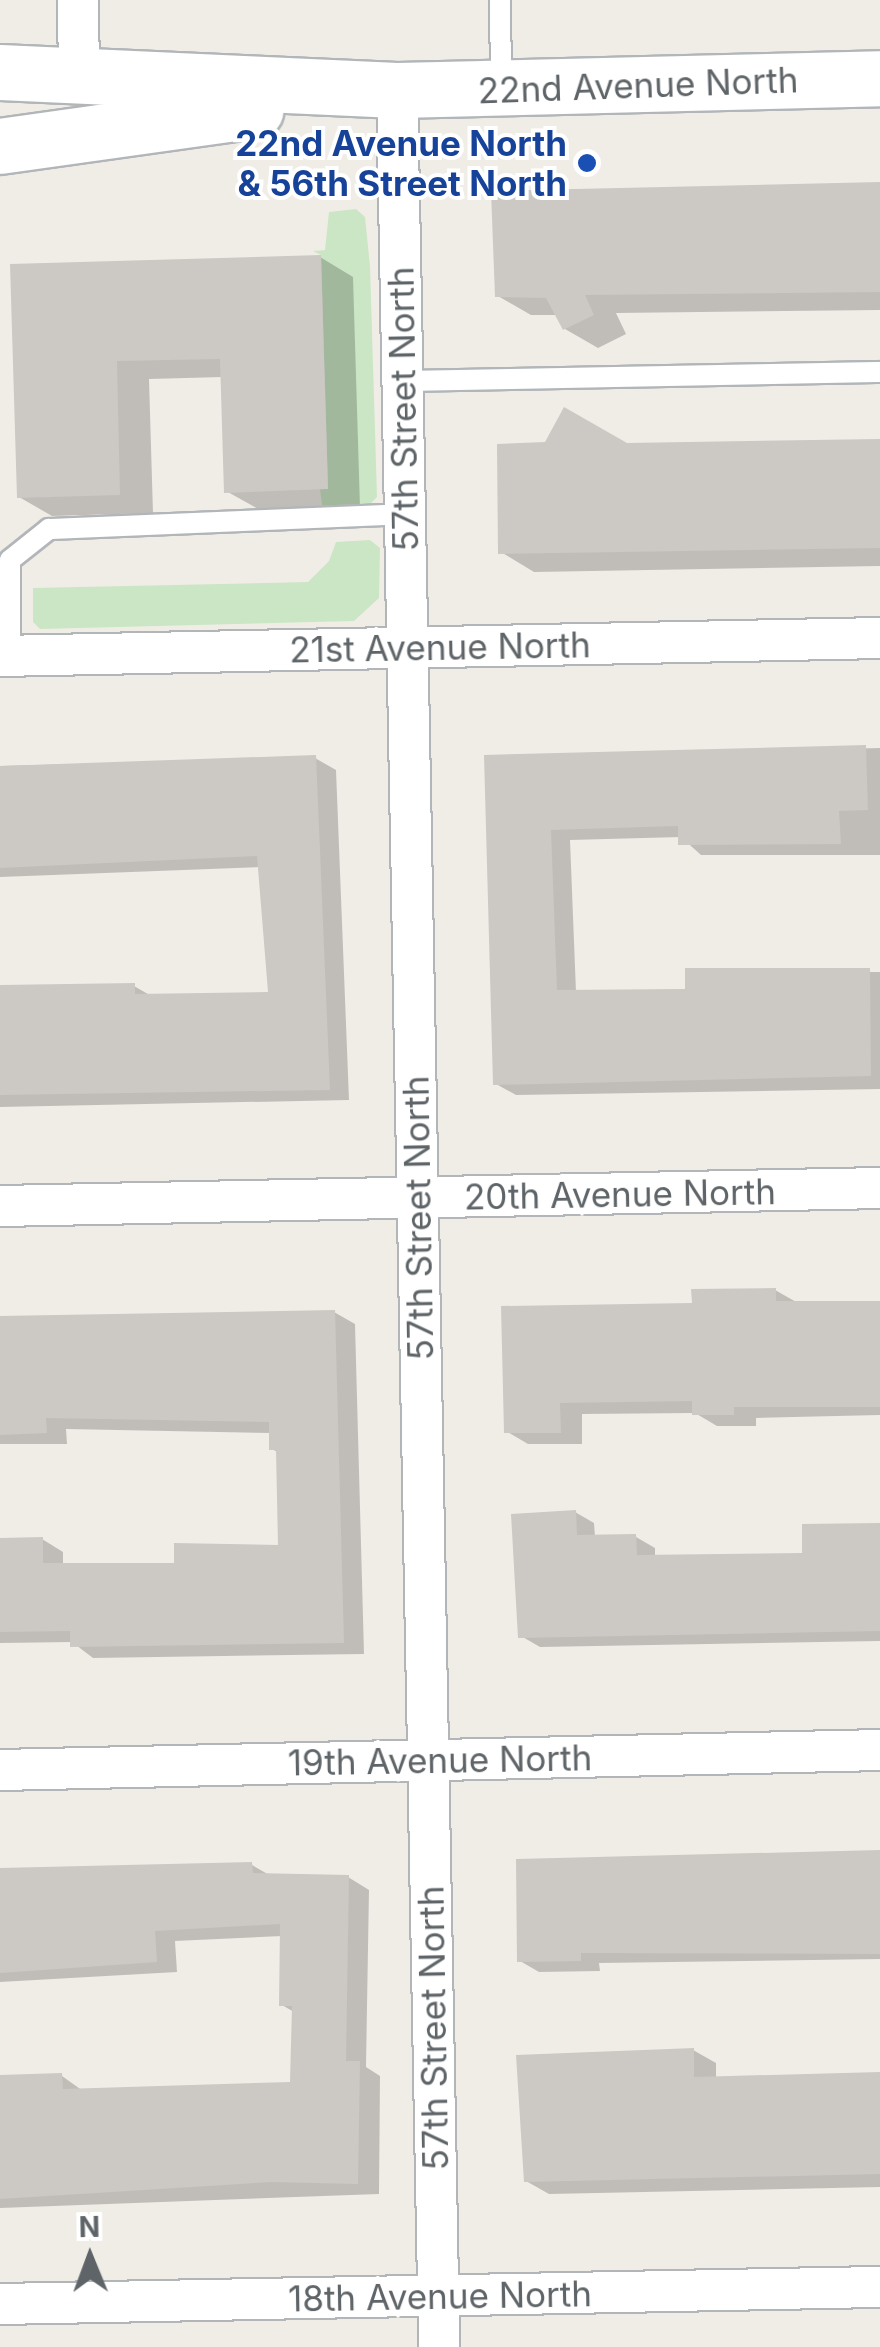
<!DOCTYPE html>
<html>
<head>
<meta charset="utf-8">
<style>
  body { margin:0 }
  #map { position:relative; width:880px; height:2347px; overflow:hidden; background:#f0ede7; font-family:Inter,sans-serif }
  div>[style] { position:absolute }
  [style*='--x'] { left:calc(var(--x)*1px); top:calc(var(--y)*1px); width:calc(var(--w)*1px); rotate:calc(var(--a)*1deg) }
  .green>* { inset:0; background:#cbe6c5 }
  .shadow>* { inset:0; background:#0003 }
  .building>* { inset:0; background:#ccc8c4 }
  .roads { filter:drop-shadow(2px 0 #b2b6b9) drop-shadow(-2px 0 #b2b6b9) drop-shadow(0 2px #b2b6b9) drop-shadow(0 -2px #b2b6b9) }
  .service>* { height:20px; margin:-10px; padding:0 10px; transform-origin:10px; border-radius:10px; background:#fff }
  .minor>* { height:40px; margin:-20px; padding:0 20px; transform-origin:20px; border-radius:20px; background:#fff }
  .secondary>* { height:55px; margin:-27.5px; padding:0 27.5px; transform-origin:27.5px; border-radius:27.5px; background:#fff }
  .dots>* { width:28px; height:28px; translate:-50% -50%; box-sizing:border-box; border:5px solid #fff; border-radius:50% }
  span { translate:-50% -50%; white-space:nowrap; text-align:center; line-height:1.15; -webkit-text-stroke:8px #fff; paint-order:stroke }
  .street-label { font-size:35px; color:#5e6467 }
  .transit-label { font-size:35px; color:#164399; font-weight:700 }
  .right { translate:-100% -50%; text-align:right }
  .north { position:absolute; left:40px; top:2207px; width:100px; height:100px; -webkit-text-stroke:8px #fff; paint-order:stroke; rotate:359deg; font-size:28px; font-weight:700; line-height:40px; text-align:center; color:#5e6467 }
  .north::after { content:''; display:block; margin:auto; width:35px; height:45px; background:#5e6467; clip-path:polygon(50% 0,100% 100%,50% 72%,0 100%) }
</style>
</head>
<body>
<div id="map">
  <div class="green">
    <i style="clip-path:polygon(356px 209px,365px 217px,370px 266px,377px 497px,368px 506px,322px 505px,320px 489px,328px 488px,321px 255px,313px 251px,325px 250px,329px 212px)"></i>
    <i style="clip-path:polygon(370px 540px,380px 548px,379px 598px,354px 621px,40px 629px,33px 622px,33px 588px,308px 582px,329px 561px,336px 542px)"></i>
  </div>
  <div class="shadow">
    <i style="clip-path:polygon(880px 185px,880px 310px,616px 313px,626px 334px,598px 348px,565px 329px,558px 315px,531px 315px,498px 296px)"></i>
    <i style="clip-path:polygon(320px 257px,353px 277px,360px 507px,260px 510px,226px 491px,223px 377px,149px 379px,153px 513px,52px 516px,19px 497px,13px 267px)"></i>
    <i style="clip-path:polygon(880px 441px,880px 566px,534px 572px,501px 552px,627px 445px)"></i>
    <i style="clip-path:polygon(880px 748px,880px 855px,701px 855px,681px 837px,570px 840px,576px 992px,687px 991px,687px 971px,880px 972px,880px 1089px,516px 1095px,496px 1084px,487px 757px)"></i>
    <i style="clip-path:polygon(315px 758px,336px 770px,349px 1100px,0 1107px,0 989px,134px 986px,153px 997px,271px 995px,260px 867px,0 877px,0 766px)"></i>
    <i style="clip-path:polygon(775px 1290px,798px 1303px,880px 1302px,880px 1415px,756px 1418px,756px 1426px,717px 1426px,695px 1413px,582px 1414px,582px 1444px,528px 1444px,506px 1431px,694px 1306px)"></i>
    <i style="clip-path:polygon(334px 1312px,355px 1324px,364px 1654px,93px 1658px,72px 1642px,0 1643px,0 1540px,42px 1539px,63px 1552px,63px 1565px,176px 1565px,280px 1547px,279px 1453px,272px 1449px,272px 1433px,66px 1429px,67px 1444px,0 1444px,0 1323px)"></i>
    <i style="clip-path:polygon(575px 1512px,594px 1523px,595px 1537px,636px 1537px,655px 1548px,655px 1557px,805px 1556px,880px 1526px,880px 1641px,540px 1647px,521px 1636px)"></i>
    <i style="clip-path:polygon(880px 1853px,880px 1959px,599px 1963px,600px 1971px,539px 1972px,520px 1961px)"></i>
    <i style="clip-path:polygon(252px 1865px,271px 1876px,348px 1877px,369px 1890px,366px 2067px,380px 2076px,379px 2194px,0 2208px,0 2078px,62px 2076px,83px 2091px,293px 2084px,294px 2012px,282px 2005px,283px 1936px,175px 1941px,177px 1972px,0 1982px,0 1871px)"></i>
    <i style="clip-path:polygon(693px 2050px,716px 2063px,716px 2079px,880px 2077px,880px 2187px,549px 2194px,526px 2181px)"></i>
  </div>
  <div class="building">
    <i style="clip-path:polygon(880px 182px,880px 292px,585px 295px,594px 315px,563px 330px,546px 298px,495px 297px,491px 191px)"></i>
    <i style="clip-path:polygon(321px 255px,328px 489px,224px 493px,220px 359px,117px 361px,120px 495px,17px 498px,10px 264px)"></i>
    <i style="clip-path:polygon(564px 407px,627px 443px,880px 439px,880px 548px,498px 554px,497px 444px,545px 442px)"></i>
    <i style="clip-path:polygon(866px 745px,868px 810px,839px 811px,841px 844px,678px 845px,678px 826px,551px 830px,557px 990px,685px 989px,685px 968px,870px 968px,871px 1076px,493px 1085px,484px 755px)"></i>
    <i style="clip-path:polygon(316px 755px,330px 1090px,0 1095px,0 985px,135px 983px,135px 994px,268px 992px,257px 856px,0 868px,0 766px)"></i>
    <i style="clip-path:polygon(776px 1288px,776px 1301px,880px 1301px,880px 1407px,734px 1407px,734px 1415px,692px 1415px,692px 1401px,560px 1403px,561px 1433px,504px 1433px,501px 1306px,692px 1303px,691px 1289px)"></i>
    <i style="clip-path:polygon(335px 1310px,344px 1643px,70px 1647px,70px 1631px,0 1632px,0 1538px,43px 1537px,43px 1563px,174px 1563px,174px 1543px,278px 1545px,276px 1450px,269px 1450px,269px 1422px,46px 1418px,47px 1433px,0 1435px,0 1316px)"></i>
    <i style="clip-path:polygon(576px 1510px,577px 1535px,636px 1534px,637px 1555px,802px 1553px,802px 1524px,880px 1523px,880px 1631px,518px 1638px,511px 1514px)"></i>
    <i style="clip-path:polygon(880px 1850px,880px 1954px,581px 1953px,581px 1961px,517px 1962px,516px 1859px)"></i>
    <i style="clip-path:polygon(252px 1862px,253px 1873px,349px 1875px,346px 2061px,360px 2061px,358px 2184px,271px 2182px,0 2199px,0 2075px,62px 2073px,63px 2089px,290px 2082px,292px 2006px,279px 2006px,280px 1924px,155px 1931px,157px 1962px,0 1973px,0 1868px)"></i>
    <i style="clip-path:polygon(694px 2048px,694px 2077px,880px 2072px,880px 2174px,524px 2182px,516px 2055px)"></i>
  </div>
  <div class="roads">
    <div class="service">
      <i style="--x:500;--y:0;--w:87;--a:89.3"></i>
      <i style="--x:403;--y:381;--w:477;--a:-1.1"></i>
      <i style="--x:10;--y:656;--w:96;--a:-90"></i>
      <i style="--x:10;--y:560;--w:50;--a:-38.5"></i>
      <i style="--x:49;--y:529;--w:356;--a:-2.4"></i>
    </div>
    <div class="minor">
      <i style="--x:78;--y:0;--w:78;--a:89.3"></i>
      <i style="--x:397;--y:90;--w:2257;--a:88.93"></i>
      <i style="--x:0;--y:656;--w:880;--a:-1.17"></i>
      <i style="--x:0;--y:1206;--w:880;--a:-1.17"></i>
      <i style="--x:0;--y:1770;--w:880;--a:-1.3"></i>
      <i style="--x:0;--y:2304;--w:880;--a:-1.11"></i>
    </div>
    <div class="secondary">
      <i style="--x:0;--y:72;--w:397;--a:2.6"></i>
      <i style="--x:397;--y:90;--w:483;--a:-1.4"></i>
      <i style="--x:0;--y:146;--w:258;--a:-8"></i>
    </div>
  </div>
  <div class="dots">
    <i style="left:587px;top:163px;background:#1a4fb4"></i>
  </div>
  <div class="street-label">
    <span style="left:638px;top:85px;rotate:-2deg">22nd Avenue North</span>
    <span style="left:403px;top:409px;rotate:-91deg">57th Street North</span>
    <span style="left:440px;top:647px;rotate:-1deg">21st Avenue North</span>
    <span style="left:620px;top:1194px;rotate:-1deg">20th Avenue North</span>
    <span style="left:418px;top:1218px;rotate:-91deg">57th Street North</span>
    <span style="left:440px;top:1760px;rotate:-1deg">19th Avenue North</span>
    <span style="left:433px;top:2028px;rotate:-91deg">57th Street North</span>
    <span style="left:440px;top:2296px;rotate:-1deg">18th Avenue North</span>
  </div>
  <div class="transit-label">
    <span class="right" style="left:567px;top:163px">22nd Avenue North<br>&amp; 56th Street North</span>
  </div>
  <div class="north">N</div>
</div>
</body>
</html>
